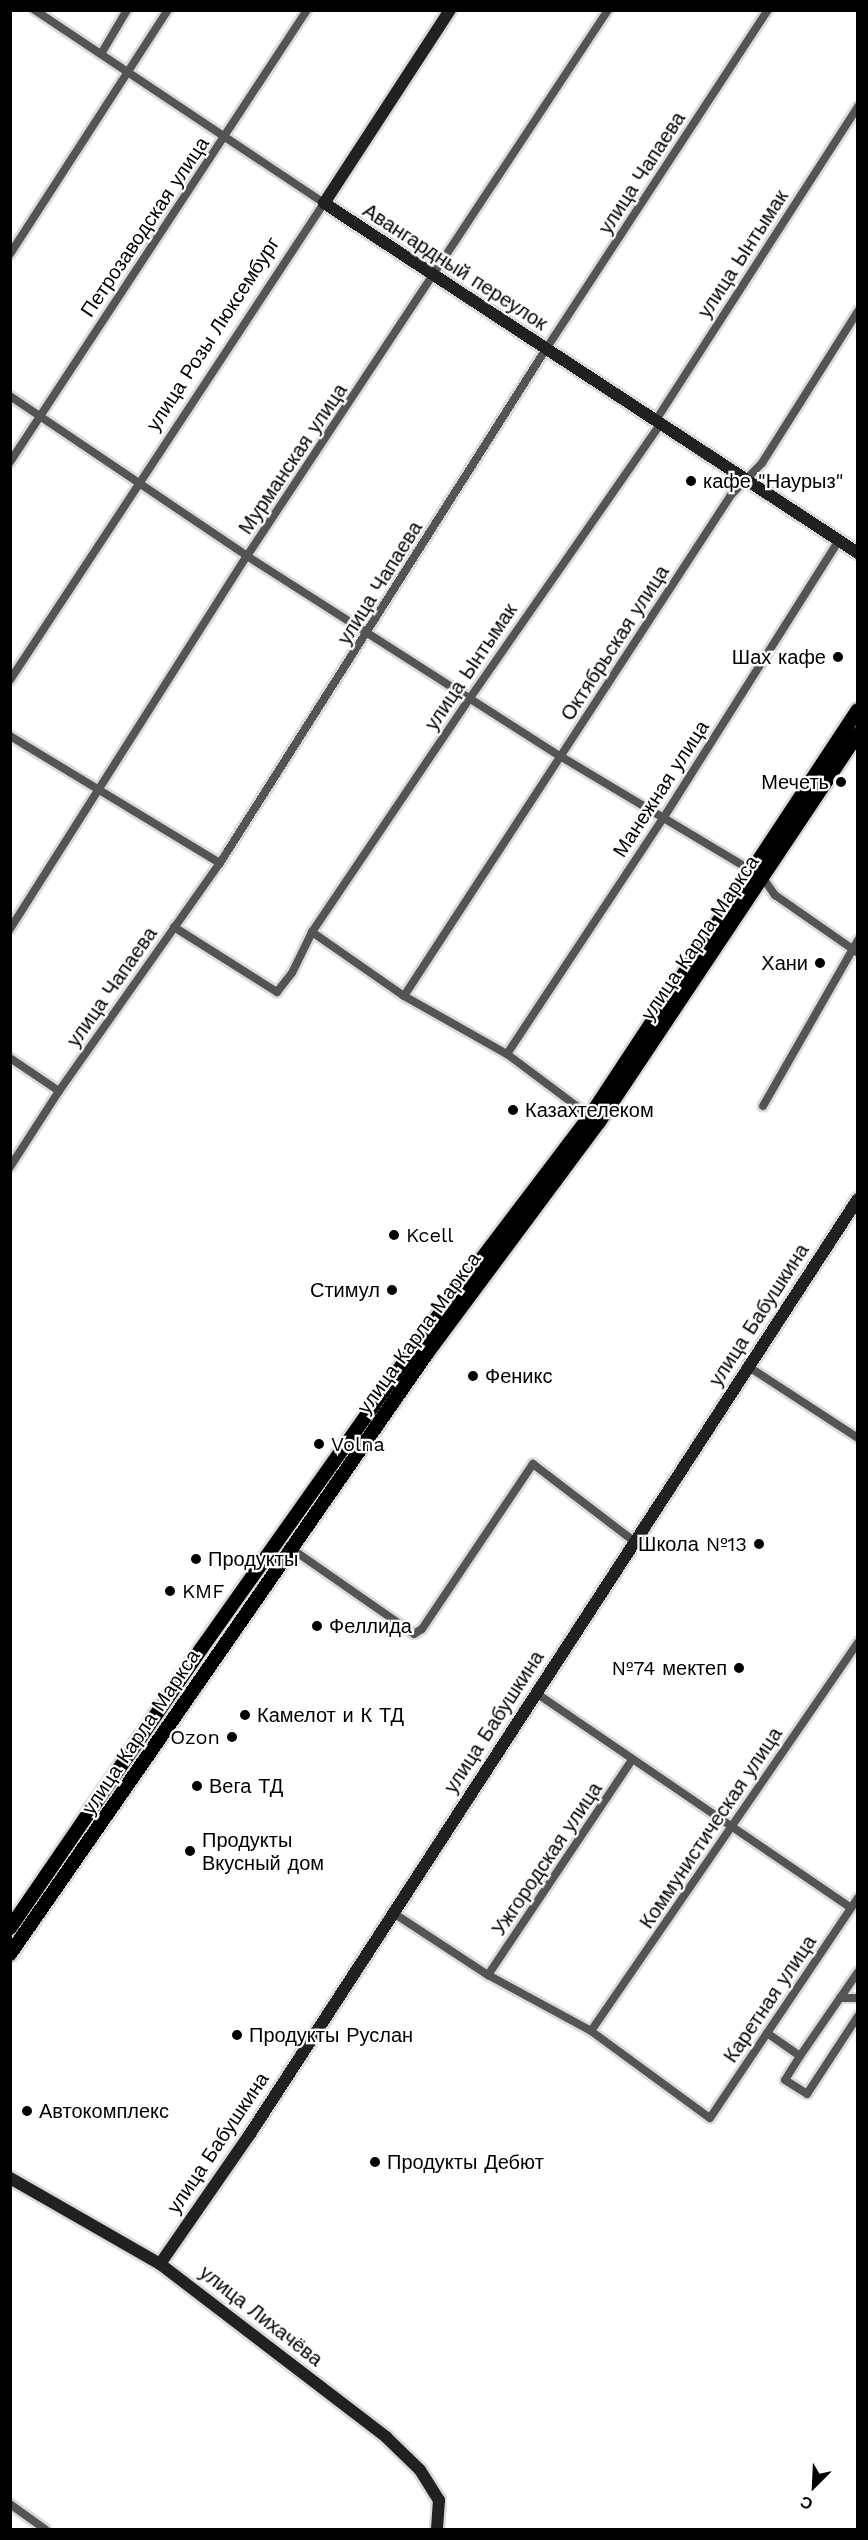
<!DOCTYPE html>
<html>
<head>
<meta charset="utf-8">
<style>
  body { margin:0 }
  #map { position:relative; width:868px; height:2540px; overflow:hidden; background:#fff; font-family:"Work Sans",sans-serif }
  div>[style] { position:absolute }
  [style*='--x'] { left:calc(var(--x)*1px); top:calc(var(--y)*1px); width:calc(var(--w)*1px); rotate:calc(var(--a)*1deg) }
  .roads { filter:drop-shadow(2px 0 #dbdbdb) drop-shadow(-2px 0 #dbdbdb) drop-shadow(0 2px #dbdbdb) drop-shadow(0 -2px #dbdbdb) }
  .street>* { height:8px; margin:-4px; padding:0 4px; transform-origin:4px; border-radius:4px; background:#545454 }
  .secondary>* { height:12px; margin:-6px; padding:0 6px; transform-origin:6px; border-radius:6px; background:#212121 }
  .primary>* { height:14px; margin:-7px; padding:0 7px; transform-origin:7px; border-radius:7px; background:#000 }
  .dots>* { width:16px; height:16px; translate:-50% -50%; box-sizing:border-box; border:3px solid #fff; border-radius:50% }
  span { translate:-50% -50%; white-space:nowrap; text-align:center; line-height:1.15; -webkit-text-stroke:4.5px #fff; paint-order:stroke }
  .street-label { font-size:20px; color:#000 }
  .poi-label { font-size:20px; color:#000 }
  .left { translate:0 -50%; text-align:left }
  .right { translate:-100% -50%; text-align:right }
  .frame { position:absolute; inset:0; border:12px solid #000; pointer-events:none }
  .north { position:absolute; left:784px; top:2456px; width:60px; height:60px; -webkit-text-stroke:4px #fff; paint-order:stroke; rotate:204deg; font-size:16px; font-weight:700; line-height:24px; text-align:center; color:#000 }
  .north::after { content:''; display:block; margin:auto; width:21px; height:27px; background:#000; clip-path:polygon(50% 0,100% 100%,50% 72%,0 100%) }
</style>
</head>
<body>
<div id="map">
  <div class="roads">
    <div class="street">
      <i style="--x:101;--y:54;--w:51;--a:-59.4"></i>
      <i style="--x:10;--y:254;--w:291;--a:-57.1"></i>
      <i style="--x:10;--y:396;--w:286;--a:34"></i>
      <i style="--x:247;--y:556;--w:371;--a:32.6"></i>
      <i style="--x:560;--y:756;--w:224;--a:30.9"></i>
      <i style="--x:656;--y:420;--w:373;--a:-57.2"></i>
      <i style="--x:10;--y:462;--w:541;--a:-56.69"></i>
      <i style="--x:10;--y:680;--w:571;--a:-56.64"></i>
      <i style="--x:324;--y:203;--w:348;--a:-146.3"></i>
      <i style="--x:10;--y:736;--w:245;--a:31.2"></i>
      <i style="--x:763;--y:878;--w:21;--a:55"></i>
      <i style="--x:775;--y:895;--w:101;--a:34.9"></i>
      <i style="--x:174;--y:927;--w:122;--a:32.3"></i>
      <i style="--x:277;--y:992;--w:24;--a:-52"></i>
      <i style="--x:292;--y:973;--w:46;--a:-64"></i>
      <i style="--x:312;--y:932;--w:282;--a:-56"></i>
      <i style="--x:470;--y:698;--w:335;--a:-55.2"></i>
      <i style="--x:10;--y:929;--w:442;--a:-57.6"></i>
      <i style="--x:247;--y:556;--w:655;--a:-56.53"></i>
      <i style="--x:312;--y:932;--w:112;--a:34.8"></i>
      <i style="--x:404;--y:996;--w:118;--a:29.4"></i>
      <i style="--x:507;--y:1054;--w:104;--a:36.8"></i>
      <i style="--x:404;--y:996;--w:598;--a:-56.87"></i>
      <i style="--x:731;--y:495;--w:45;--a:-45.9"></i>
      <i style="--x:762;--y:463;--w:180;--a:-57.7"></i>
      <i style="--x:507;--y:1054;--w:284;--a:-56.5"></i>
      <i style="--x:664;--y:817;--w:328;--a:-57.7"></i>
      <i style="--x:10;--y:1058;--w:59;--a:34"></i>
      <i style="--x:763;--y:1106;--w:191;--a:-60.2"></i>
      <i style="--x:10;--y:1167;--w:90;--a:-57.2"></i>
      <i style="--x:59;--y:1091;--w:279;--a:-54.8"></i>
      <i style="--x:220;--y:863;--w:609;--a:-57.62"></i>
      <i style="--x:546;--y:349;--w:405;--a:-56.8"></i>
      <i style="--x:749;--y:1367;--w:130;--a:33.1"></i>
      <i style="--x:289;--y:1547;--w:152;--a:34.8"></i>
      <i style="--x:414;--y:1634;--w:9;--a:-32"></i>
      <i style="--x:422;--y:1629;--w:199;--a:-56.1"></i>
      <i style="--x:533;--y:1464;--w:128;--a:37.4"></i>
      <i style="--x:536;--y:1693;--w:380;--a:34.3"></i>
      <i style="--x:392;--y:1912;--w:115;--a:33.3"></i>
      <i style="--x:488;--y:1975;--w:117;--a:28.5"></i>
      <i style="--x:591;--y:2031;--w:147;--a:36.2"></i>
      <i style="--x:710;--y:2118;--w:265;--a:-56.1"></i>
      <i style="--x:488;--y:1975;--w:259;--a:-56.2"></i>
      <i style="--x:840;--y:1998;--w:18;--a:0"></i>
      <i style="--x:591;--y:2031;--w:472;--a:-55.5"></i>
      <i style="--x:767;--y:2033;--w:40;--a:34.9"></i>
      <i style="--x:800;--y:2056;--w:28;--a:122"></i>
      <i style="--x:785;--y:2080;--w:26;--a:32"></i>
      <i style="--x:807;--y:2094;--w:93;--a:-56.8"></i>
      <i style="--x:800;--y:2056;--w:102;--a:-55.4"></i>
      <i style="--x:10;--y:2504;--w:44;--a:35.8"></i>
    </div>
    <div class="secondary">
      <i style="--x:450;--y:10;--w:230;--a:123.1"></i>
      <i style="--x:324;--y:203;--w:638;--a:33.24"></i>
      <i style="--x:10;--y:2178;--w:173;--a:29.8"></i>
      <i style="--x:160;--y:2264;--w:285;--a:37.4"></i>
      <i style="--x:386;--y:2437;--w:47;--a:44.1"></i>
      <i style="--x:420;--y:2470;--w:36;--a:58"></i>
      <i style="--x:439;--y:2500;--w:30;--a:94"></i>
      <i style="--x:160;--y:2264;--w:158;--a:-55.3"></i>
      <i style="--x:250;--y:2134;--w:1115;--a:-56.97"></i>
    </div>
    <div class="primary">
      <i style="--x:10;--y:1928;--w:338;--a:-55.6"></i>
      <i style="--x:201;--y:1649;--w:379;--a:-54.7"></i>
      <i style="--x:420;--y:1340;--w:281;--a:-52.8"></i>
      <i style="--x:590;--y:1116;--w:486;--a:-56.6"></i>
      <i style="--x:10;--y:1954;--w:733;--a:-55.23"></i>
      <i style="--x:428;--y:1352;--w:287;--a:-53.4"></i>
      <i style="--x:599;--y:1122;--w:467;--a:-56.3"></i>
    </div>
  </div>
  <div class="dots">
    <i style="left:691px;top:481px;background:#000"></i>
    <i style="left:838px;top:657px;background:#000"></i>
    <i style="left:841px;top:782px;background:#000"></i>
    <i style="left:820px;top:963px;background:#000"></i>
    <i style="left:513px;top:1110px;background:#000"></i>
    <i style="left:394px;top:1235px;background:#000"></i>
    <i style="left:392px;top:1290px;background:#000"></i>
    <i style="left:473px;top:1376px;background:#000"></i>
    <i style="left:319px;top:1444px;background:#000"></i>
    <i style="left:759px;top:1544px;background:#000"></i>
    <i style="left:196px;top:1559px;background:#000"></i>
    <i style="left:170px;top:1591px;background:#000"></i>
    <i style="left:317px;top:1626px;background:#000"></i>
    <i style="left:739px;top:1668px;background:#000"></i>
    <i style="left:245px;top:1715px;background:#000"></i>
    <i style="left:232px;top:1737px;background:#000"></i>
    <i style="left:197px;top:1786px;background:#000"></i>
    <i style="left:190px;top:1851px;background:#000"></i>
    <i style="left:237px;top:2035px;background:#000"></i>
    <i style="left:27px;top:2111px;background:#000"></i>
    <i style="left:375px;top:2162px;background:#000"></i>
  </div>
  <div class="street-label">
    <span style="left:642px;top:173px;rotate:-57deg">улица Чапаева</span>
    <span style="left:145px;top:227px;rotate:-56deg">Петрозаводская улица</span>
    <span style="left:743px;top:254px;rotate:-57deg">улица Ынтымак</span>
    <span style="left:455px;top:267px;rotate:33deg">Авангардный переулок</span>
    <span style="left:213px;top:334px;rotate:-57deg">улица Розы Люксембург</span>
    <span style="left:293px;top:459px;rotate:-56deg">Мурманская улица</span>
    <span style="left:380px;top:583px;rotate:-58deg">улица Чапаева</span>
    <span style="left:615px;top:643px;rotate:-57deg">Октябрьская улица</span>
    <span style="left:471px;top:667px;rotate:-56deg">улица Ынтымак</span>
    <span style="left:661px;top:789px;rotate:-57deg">Манежная улица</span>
    <span style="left:700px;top:938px;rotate:-56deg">улица Карла Маркса</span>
    <span style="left:112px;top:987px;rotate:-55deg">улица Чапаева</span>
    <span style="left:759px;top:1315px;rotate:-57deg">улица Бабушкина</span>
    <span style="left:419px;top:1333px;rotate:-54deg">улица Карла Маркса</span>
    <span style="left:494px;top:1722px;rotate:-57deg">улица Бабушкина</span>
    <span style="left:141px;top:1732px;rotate:-56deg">улица Карла Маркса</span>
    <span style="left:711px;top:1828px;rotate:-56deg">Коммунистическая улица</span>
    <span style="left:547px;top:1859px;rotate:-56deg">Ужгородская улица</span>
    <span style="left:770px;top:1999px;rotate:-56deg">Каретная улица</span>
    <span style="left:218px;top:2143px;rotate:-56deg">улица Бабушкина</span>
    <span style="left:261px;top:2316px;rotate:38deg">улица Лихачёва</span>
  </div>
  <div class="poi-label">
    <span class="left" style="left:703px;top:481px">кафе "Наурыз"</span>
    <span class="right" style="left:826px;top:657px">Шах кафе</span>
    <span class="right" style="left:829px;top:782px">Мечеть</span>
    <span class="right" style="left:808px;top:963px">Хани</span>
    <span class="left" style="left:525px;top:1110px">Казахтелеком</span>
    <span class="left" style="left:406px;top:1235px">Kcell</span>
    <span class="right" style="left:380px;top:1290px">Стимул</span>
    <span class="left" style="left:485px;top:1376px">Феникс</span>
    <span class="left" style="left:331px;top:1444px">Volna</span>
    <span class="right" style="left:747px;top:1544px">Школа №13</span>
    <span class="left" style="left:208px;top:1559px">Продукты</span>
    <span class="left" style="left:182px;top:1591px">KMF</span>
    <span class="left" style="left:329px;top:1626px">Феллида</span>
    <span class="right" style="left:727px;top:1668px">№74 мектеп</span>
    <span class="left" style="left:257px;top:1715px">Камелот и К ТД</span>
    <span class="right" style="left:220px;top:1737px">Ozon</span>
    <span class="left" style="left:209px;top:1786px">Вега ТД</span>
    <span class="left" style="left:202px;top:1852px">Продукты<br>Вкусный дом</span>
    <span class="left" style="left:249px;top:2035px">Продукты Руслан</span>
    <span class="left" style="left:39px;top:2111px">Автокомплекс</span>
    <span class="left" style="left:387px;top:2162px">Продукты Дебют</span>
  </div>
  <div class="frame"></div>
  <div class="north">С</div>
</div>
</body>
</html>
